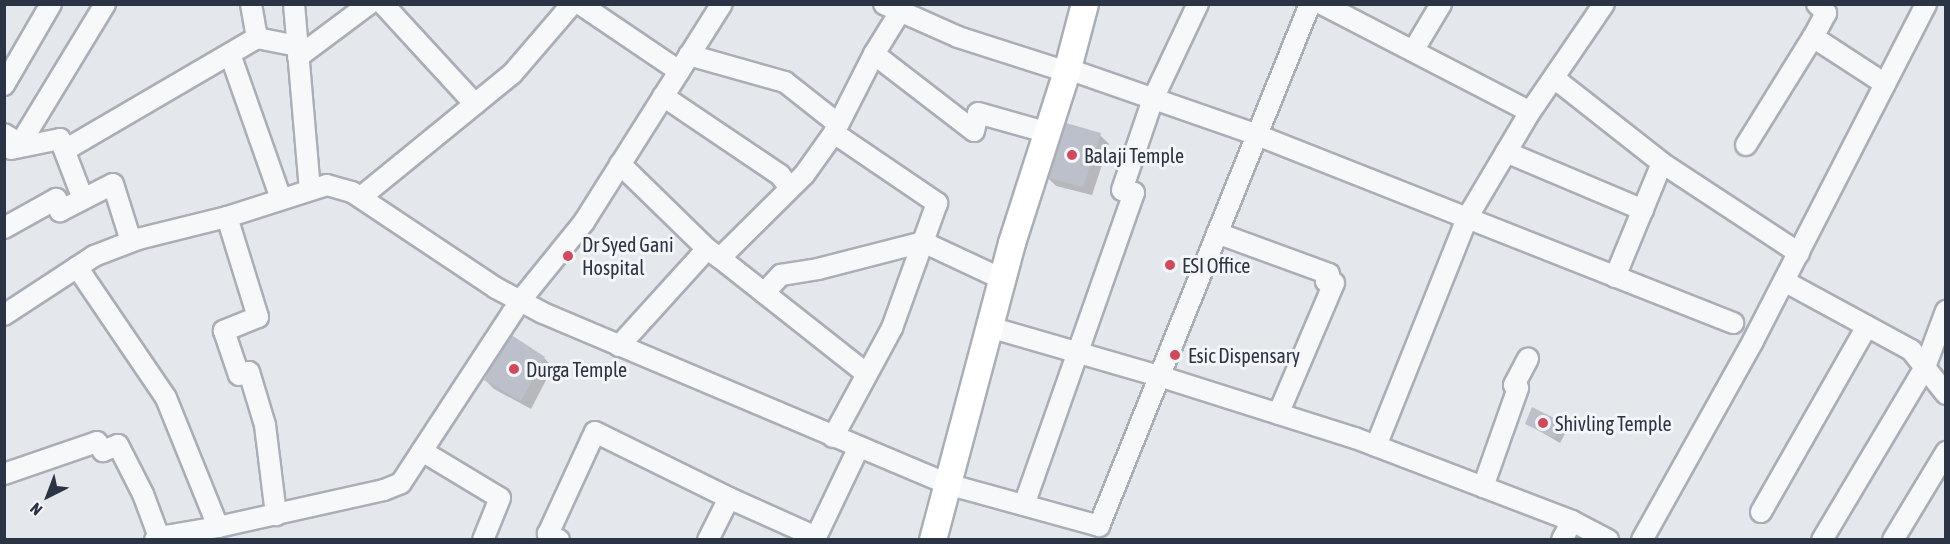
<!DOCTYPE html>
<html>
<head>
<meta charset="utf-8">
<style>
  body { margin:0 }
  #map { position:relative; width:1950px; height:544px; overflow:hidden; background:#e4e7ec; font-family:"Asap Condensed",sans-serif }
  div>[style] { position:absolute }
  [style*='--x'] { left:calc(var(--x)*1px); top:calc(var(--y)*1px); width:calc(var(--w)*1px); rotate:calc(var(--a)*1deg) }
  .shadow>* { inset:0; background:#0003 }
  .building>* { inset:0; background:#bbc0ca }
  .roads { filter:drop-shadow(2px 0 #a9aeb7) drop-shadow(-2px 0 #a9aeb7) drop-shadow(0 2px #a9aeb7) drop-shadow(0 -2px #a9aeb7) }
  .minor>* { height:20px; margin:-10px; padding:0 10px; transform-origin:10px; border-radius:10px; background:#f7f8fa }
  .major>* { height:26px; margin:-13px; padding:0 13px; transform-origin:13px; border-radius:13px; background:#fff }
  .dots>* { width:16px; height:16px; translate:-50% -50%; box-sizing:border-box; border:3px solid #f4f6f9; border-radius:50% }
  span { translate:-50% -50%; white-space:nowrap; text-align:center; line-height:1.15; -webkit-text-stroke:6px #f4f6f9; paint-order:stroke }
  .poi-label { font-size:20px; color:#2b3445 }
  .left { translate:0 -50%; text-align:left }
  .frame { position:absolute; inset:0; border:6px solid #2b3445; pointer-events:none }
  .north { position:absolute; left:18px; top:466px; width:60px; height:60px; -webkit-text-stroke:4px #f4f6f9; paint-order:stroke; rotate:222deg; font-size:16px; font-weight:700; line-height:24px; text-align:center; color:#2b3445 }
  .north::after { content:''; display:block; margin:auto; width:21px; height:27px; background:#2b3445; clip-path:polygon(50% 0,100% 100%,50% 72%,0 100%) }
</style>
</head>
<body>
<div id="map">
  <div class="shadow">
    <i style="clip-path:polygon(1100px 135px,1109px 144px,1092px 195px,1056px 186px,1046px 176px)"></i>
    <i style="clip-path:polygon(544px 358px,553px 367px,531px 409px,494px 389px,485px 380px)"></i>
    <i style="clip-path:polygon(1526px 423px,1561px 424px,1567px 430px,1560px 443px)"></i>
  </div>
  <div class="building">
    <i style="clip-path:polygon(1059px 121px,1101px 133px,1083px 187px,1045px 177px)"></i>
    <i style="clip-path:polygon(510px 334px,545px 357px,521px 401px,484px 380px)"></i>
    <i style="clip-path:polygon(1532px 407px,1562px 422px,1554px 438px,1525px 424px)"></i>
  </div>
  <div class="roads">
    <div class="minor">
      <i style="--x:251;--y:4;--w:35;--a:80"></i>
      <i style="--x:257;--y:38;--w:41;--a:11.3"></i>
      <i style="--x:294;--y:4;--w:186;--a:85.1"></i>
      <i style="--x:383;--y:4;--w:136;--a:47.4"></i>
      <i style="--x:580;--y:4;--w:120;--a:34.1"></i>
      <i style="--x:884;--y:4;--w:81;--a:24"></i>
      <i style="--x:958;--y:37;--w:114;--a:17.8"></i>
      <i style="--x:1322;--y:4;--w:234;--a:27.4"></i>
      <i style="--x:1817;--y:4;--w:13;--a:45"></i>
      <i style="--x:1826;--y:13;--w:27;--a:118"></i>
      <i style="--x:1813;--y:37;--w:86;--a:33.1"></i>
      <i style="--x:1413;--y:51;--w:55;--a:-59.2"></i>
      <i style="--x:230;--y:54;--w:154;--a:70.6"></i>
      <i style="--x:874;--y:54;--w:49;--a:-58.2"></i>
      <i style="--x:689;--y:55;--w:100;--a:15.7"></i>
      <i style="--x:785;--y:82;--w:66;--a:38.3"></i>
      <i style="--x:298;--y:57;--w:89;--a:-36.7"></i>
      <i style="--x:1068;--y:69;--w:200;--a:19.2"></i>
      <i style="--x:1257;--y:135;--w:512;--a:21.55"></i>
      <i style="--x:1554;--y:78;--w:137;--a:38.2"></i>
      <i style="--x:4;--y:85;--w:94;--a:-59.9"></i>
      <i style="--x:663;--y:96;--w:141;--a:34"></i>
      <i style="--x:780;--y:175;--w:16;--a:52"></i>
      <i style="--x:834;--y:133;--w:89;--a:-63.1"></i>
      <i style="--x:874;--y:54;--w:126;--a:37.6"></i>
      <i style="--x:974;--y:131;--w:18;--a:-77"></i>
      <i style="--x:978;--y:113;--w:74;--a:15.7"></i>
      <i style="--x:4;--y:134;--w:19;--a:32"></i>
      <i style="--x:20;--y:144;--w:164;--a:-58.7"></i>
      <i style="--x:1746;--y:145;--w:127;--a:-58.2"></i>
      <i style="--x:11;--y:149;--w:50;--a:-11.5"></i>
      <i style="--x:60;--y:139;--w:64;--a:69"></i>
      <i style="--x:65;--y:150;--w:222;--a:-30.3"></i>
      <i style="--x:1506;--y:152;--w:149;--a:22.9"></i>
      <i style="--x:620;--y:164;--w:122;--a:44.3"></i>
      <i style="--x:361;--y:197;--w:195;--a:-39.2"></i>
      <i style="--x:512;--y:74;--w:92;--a:-49.4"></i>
      <i style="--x:227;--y:217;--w:105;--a:72.8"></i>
      <i style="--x:258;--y:317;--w:37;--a:158"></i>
      <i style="--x:224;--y:331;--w:46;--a:71.2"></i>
      <i style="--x:239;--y:375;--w:10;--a:-17"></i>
      <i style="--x:249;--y:372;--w:55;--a:73.2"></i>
      <i style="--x:265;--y:425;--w:91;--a:83"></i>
      <i style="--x:4;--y:228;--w:60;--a:-29.1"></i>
      <i style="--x:56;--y:199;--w:13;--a:72"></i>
      <i style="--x:60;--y:211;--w:59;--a:-27"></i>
      <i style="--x:113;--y:184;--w:60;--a:72.5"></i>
      <i style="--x:1217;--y:233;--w:119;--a:20.1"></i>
      <i style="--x:1329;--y:274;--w:8;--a:113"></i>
      <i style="--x:1326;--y:281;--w:8;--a:14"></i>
      <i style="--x:1334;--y:283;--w:142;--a:113.1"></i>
      <i style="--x:720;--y:258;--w:187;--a:38.3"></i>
      <i style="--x:77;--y:267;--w:158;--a:55.8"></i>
      <i style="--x:166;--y:398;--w:139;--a:68"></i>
      <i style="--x:1615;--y:277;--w:123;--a:-67.6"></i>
      <i style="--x:1662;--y:163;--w:164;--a:33.3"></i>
      <i style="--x:1784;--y:281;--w:145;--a:28.5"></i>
      <i style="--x:1911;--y:350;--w:56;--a:51.5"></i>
      <i style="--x:764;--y:293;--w:25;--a:-47"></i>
      <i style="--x:781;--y:275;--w:37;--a:-9"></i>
      <i style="--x:818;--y:269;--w:108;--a:-14.4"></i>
      <i style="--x:923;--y:242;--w:87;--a:25.1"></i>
      <i style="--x:4;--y:315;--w:108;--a:-33.2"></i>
      <i style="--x:94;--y:256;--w:47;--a:-21.1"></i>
      <i style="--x:138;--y:239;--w:92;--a:-13.9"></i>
      <i style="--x:227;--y:217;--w:105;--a:-17.7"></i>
      <i style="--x:327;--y:185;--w:26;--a:16"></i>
      <i style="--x:352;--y:192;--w:173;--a:33.7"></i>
      <i style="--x:496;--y:288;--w:53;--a:28"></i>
      <i style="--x:543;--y:313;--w:439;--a:22.9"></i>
      <i style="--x:947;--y:484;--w:158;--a:15.4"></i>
      <i style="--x:1099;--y:526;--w:563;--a:-67.99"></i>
      <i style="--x:989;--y:327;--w:177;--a:16.1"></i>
      <i style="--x:1159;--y:376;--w:206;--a:17.6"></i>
      <i style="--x:1355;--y:438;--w:232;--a:20.9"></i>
      <i style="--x:1572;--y:521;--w:21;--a:118"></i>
      <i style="--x:619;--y:346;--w:131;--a:-47.8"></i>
      <i style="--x:707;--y:249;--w:16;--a:35"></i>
      <i style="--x:720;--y:258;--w:118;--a:-44.7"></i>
      <i style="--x:804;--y:175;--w:52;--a:-54.5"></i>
      <i style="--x:834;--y:133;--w:125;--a:34.2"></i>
      <i style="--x:937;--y:203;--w:133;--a:109.8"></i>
      <i style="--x:892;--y:328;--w:124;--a:118.4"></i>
      <i style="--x:1376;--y:446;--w:245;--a:-68.2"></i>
      <i style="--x:1467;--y:218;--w:123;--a:-59.3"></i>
      <i style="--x:1530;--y:112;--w:131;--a:-55.6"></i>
      <i style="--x:422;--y:451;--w:91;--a:31.1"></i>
      <i style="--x:500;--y:498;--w:45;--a:112"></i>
      <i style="--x:4;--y:474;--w:98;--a:-19"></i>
      <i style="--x:97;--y:442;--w:11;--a:56"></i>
      <i style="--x:103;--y:451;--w:16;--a:-22"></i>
      <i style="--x:118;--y:445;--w:55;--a:63"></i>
      <i style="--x:143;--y:494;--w:46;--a:69.6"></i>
      <i style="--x:159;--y:537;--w:5;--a:143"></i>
      <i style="--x:1483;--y:487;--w:105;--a:-70.5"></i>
      <i style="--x:1518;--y:388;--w:5;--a:-143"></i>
      <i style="--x:1514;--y:385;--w:30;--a:-62"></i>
      <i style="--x:1024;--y:505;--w:331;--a:-70.6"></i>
      <i style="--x:1134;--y:193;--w:12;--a:-166"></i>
      <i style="--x:1122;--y:190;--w:96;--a:-71.2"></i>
      <i style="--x:1153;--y:99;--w:105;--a:-64.7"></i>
      <i style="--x:1761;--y:512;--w:214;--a:-60.3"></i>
      <i style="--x:1572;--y:521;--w:41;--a:27.8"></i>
      <i style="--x:160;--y:540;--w:3;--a:-108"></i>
      <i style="--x:159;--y:537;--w:60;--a:-9.6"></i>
      <i style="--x:218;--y:527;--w:170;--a:-12.6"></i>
      <i style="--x:384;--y:490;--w:18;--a:-22"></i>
      <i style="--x:401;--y:483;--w:217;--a:-56.8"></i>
      <i style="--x:520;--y:301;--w:102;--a:-51"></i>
      <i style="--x:584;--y:222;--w:258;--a:-57.7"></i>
      <i style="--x:559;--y:540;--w:13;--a:-151"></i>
      <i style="--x:548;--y:534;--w:112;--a:-65.3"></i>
      <i style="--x:595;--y:432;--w:149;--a:26.2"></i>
      <i style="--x:708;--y:540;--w:47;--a:-63.4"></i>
      <i style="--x:729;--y:498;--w:95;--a:24.1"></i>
      <i style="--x:816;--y:537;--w:100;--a:-64.5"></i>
      <i style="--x:1642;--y:540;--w:228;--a:-60.8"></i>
      <i style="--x:1753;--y:341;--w:379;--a:-62.8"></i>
      <i style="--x:1822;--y:540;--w:201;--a:-59.2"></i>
      <i style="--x:1925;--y:367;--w:60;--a:-69.4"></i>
      <i style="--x:1893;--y:540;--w:103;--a:-58.9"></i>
    </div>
    <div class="major">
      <i style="--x:933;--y:540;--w:307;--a:-75.1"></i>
      <i style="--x:1012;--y:243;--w:180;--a:-72.2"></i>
      <i style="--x:1067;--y:72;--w:70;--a:-75.2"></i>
    </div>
  </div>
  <div class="dots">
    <i style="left:1072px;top:155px;background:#d1495b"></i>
    <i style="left:568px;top:256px;background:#d1495b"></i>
    <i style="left:1170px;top:265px;background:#d1495b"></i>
    <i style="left:1175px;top:355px;background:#d1495b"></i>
    <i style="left:514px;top:369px;background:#d1495b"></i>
    <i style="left:1543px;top:423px;background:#d1495b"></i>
  </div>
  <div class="poi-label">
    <span class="left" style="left:1084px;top:155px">Balaji Temple</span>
    <span class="left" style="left:582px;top:256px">Dr Syed Gani<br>Hospital</span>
    <span class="left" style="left:1182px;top:265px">ESI Office</span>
    <span class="left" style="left:1188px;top:355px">Esic Dispensary</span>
    <span class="left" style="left:526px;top:369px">Durga Temple</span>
    <span class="left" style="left:1555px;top:423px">Shivling Temple</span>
  </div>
  <div class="frame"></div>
  <div class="north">N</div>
</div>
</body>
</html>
